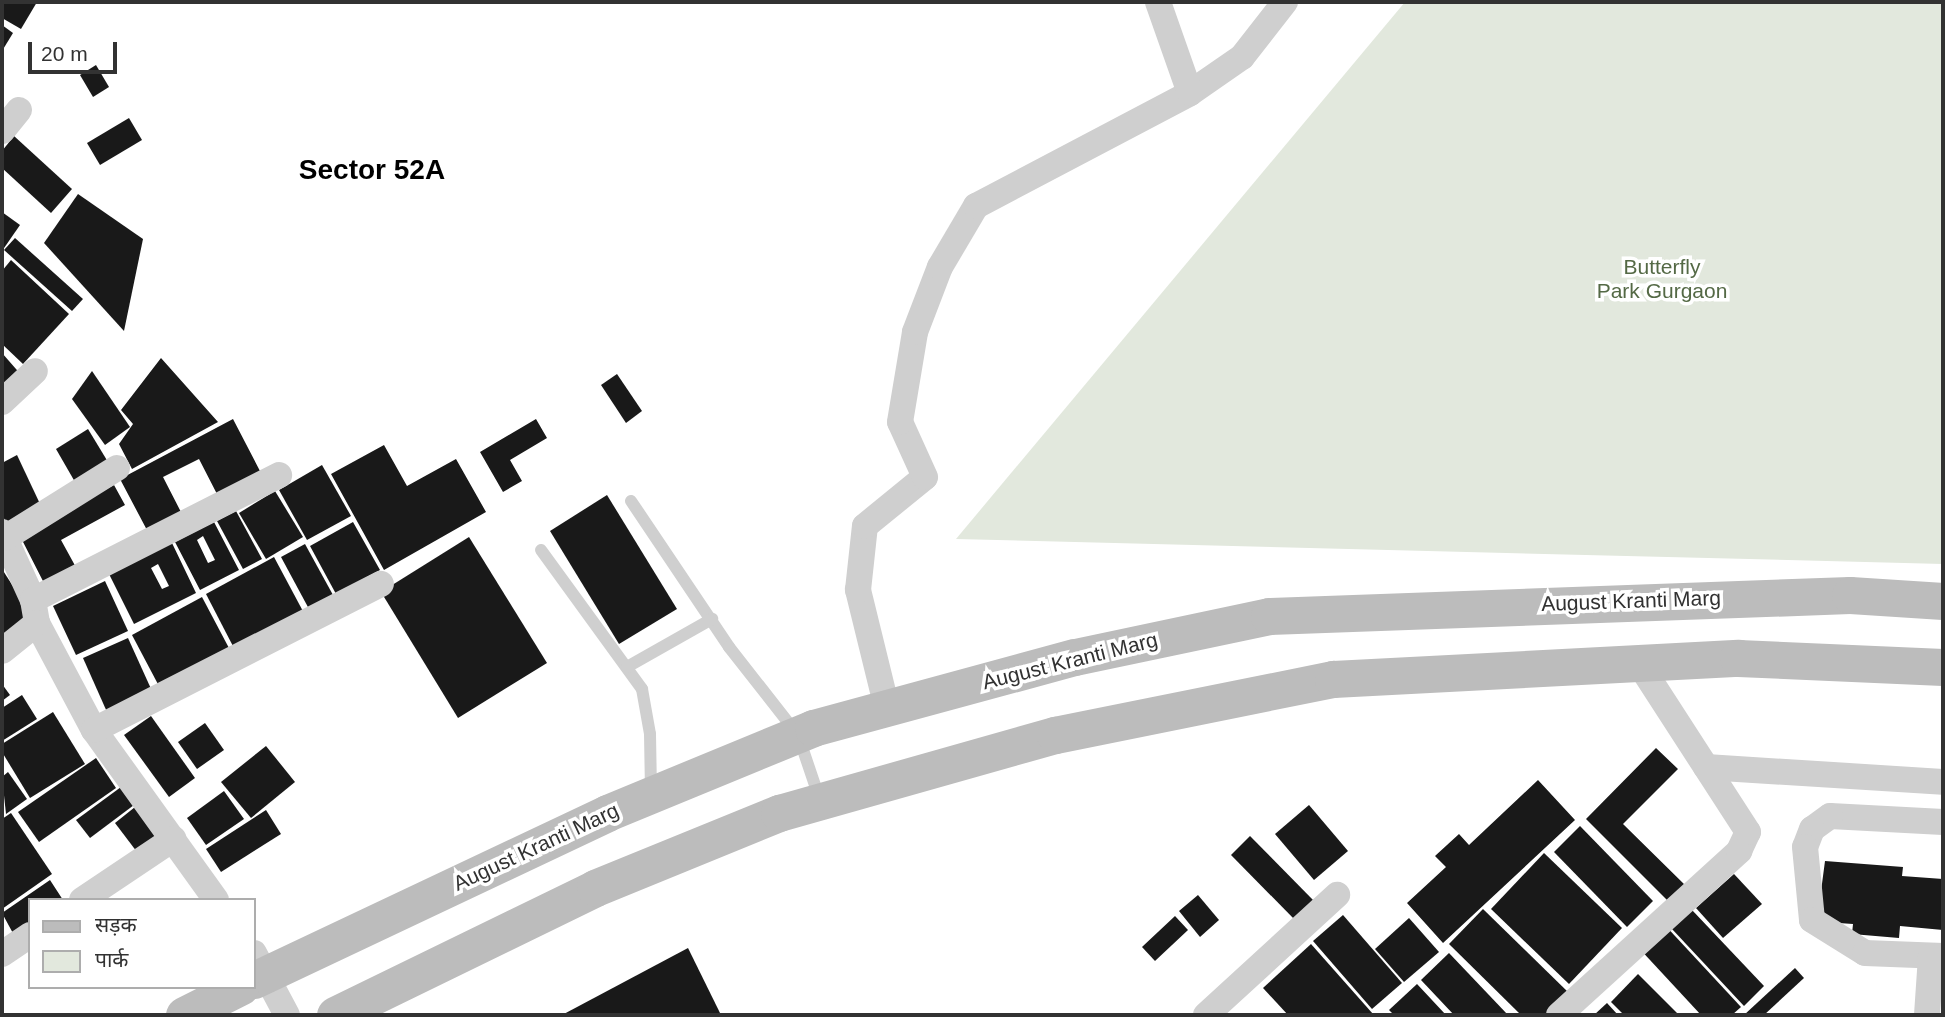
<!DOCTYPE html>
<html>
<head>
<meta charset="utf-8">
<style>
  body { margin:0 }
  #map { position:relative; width:1945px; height:1017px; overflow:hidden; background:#fff; font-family:Arial,"Noto Sans Devanagari",sans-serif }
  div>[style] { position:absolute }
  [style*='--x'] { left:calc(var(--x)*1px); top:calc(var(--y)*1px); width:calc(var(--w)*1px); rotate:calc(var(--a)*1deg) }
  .green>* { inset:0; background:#e2e8dd }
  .building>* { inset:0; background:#191919 }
  .service>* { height:12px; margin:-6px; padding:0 6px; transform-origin:6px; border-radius:6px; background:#cfcfcf }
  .minor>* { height:26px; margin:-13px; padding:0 13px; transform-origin:13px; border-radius:13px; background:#cfcfcf }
  .secondary>* { height:37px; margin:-18.5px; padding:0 18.5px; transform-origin:18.5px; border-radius:18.5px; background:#bcbcbc }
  span { translate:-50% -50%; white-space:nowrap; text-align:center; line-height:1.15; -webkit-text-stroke:7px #fff; paint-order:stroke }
  .park-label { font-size:21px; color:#546945 }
  .street-label { font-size:21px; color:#323232 }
  .district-label { font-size:28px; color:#000; font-weight:700 }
  .frame { position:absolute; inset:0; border:4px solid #323232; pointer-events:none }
  .legend { position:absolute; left:28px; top:898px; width:228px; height:91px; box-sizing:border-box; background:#fff; border:2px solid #adadad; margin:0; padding:9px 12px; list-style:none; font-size:21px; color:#323232 }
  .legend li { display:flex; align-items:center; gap:14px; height:35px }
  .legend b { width:35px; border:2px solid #adadad }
  .scale { position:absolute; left:28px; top:42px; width:89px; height:32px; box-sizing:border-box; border:4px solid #323232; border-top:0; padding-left:9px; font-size:21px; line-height:24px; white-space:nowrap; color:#323232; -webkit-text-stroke:5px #fff; paint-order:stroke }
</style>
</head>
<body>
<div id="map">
  <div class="green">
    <i style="clip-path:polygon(1405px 2px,1943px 2px,1943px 564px,956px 539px)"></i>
  </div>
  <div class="building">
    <i style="clip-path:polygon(2px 2px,37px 2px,21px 29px,2px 18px)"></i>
    <i style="clip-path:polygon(2px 25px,13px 33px,2px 51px)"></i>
    <i style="clip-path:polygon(96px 65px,109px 87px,93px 97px,80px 75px)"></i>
    <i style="clip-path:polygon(129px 118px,142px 140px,100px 165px,87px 143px)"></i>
    <i style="clip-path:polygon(14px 136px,72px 189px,51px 213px,2px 168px,2px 151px)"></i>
    <i style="clip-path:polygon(78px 194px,143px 239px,124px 331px,44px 243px)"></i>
    <i style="clip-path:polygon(2px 212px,20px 225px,2px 251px)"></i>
    <i style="clip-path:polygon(15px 238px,83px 299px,72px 311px,4px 250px)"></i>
    <i style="clip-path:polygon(11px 260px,69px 314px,23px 364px,2px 344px,2px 271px)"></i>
    <i style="clip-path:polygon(2px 353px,23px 377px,2px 396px)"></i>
    <i style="clip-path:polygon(161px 358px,218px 422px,132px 469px,119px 444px,133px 424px,121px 410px)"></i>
    <i style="clip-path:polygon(92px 371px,130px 427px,105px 445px,72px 399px)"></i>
    <i style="clip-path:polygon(617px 374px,642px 411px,626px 423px,601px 385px)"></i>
    <i style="clip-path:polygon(233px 419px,261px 473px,218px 496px,199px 459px,163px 477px,182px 514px,148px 532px,120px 479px)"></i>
    <i style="clip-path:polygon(536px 419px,547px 438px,510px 460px,522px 481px,503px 492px,480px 452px)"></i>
    <i style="clip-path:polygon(88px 429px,108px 462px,75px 482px,56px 449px)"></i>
    <i style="clip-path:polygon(384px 445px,407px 486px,456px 459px,486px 512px,384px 570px,331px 474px)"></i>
    <i style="clip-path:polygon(17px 455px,41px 506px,6px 523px,2px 514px,2px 463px)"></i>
    <i style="clip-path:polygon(322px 465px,351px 516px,307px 540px,279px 490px)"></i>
    <i style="clip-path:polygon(114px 485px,125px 505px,61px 540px,78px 571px,46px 587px,20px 536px)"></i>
    <i style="clip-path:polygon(275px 491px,303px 537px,266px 559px,239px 513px)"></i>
    <i style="clip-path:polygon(607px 495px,677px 609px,619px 644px,550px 531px)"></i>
    <i style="clip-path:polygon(236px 511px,262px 559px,243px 569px,217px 521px)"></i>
    <i style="clip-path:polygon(evenodd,214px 522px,239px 570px,200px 590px,175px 542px,214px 522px,203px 536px,215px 560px,208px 563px,197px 540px,203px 536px)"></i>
    <i style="clip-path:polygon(353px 522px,380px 570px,336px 594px,310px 546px)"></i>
    <i style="clip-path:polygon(469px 537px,547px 663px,458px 718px,381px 592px)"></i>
    <i style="clip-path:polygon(evenodd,172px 543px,196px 593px,134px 624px,109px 574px,172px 543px,158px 564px,169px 586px,162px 589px,151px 568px,158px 564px)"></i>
    <i style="clip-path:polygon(305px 544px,333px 595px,309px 609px,281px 557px)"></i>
    <i style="clip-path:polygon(274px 557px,305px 615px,236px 652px,206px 594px)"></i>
    <i style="clip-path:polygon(2px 569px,32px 616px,4px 634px,2px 630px)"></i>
    <i style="clip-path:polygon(105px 581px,128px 631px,76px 655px,53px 606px)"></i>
    <i style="clip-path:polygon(202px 597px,230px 650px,160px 688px,132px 635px)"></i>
    <i style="clip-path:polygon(128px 638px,152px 691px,107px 712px,83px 658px)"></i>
    <i style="clip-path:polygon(2px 684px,10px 695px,2px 701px)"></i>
    <i style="clip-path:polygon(22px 695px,37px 719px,2px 741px,2px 708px)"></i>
    <i style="clip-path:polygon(53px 712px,85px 764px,30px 798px,2px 752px,2px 744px)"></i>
    <i style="clip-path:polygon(151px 716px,195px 778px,169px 797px,124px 735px)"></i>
    <i style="clip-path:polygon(205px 723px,224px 750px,197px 769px,178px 742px)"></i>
    <i style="clip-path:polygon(266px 746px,295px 782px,251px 818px,221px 782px)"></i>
    <i style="clip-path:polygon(1656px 748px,1678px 769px,1623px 824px,1686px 886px,1670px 903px,1586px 819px)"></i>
    <i style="clip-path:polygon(96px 758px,116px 788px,39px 842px,18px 812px)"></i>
    <i style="clip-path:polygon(8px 772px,27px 799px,6px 814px,2px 777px)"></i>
    <i style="clip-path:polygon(1538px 780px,1575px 820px,1443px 943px,1407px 903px,1446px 867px,1435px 856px,1459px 834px,1469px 845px)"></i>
    <i style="clip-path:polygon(121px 787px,134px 805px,90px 838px,76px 820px)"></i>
    <i style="clip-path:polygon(224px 791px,244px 819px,206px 845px,187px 818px)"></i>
    <i style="clip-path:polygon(1309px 805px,1348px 851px,1314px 880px,1275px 834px)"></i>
    <i style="clip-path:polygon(135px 807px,158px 837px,137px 852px,115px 823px)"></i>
    <i style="clip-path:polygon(266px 810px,281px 834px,221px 872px,206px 849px)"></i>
    <i style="clip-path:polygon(11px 813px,52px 874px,2px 909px,2px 819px)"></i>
    <i style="clip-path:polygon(1580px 826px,1653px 901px,1627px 927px,1554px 852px)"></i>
    <i style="clip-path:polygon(1250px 836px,1314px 901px,1295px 920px,1231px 855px)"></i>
    <i style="clip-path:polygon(1544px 853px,1622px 928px,1569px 984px,1491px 909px)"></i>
    <i style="clip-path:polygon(1825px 861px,1903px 867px,1902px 876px,1943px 879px,1943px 930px,1900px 926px,1899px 938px,1852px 934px,1853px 924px,1824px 922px,1818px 914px)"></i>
    <i style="clip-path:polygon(1734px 874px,1762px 904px,1723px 938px,1696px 908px)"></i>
    <i style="clip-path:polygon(50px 880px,63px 900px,30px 900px,30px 927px,15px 937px,2px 913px)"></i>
    <i style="clip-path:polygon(1198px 895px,1219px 920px,1200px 937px,1179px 911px)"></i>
    <i style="clip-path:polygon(1483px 909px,1570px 994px,1549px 1015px,1521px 1015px,1449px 944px)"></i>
    <i style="clip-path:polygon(1692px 910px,1764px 986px,1744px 1006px,1672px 929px)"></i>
    <i style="clip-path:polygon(1343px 915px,1402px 983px,1372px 1009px,1313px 941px)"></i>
    <i style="clip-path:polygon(1175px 916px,1188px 930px,1155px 961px,1142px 947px)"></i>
    <i style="clip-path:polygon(1409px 918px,1439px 952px,1404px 982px,1375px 949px)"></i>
    <i style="clip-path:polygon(1662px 922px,1741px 1007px,1732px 1015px,1701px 1015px,1637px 946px)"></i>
    <i style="clip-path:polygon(1311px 944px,1373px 1014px,1372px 1015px,1288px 1015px,1263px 988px)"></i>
    <i style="clip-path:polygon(688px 948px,721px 1015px,562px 1015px)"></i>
    <i style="clip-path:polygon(1449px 953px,1508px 1015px,1454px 1015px,1421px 980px)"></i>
    <i style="clip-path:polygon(1795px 968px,1804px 978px,1764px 1015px,1744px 1015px)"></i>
    <i style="clip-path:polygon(1638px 974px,1679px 1015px,1624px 1015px,1611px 1002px)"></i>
    <i style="clip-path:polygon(1417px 984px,1446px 1015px,1394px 1015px,1389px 1010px)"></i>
    <i style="clip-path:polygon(1607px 1003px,1618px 1015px,1594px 1015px)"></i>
  </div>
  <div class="service">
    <i style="--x:631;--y:501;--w:176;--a:56.1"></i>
    <i style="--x:729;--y:647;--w:112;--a:51.9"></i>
    <i style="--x:798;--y:735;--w:65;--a:71.3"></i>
    <i style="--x:541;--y:550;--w:172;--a:54"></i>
    <i style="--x:642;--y:689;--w:46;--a:79.9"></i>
    <i style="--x:650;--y:734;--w:57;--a:89"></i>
    <i style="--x:627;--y:667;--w:98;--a:-29.5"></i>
  </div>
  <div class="minor">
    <i style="--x:1190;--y:93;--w:63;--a:-34.7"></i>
    <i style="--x:1242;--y:57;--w:70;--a:-52"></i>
    <i style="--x:2;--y:131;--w:27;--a:-51"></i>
    <i style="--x:2;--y:402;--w:45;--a:-43.2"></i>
    <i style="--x:2;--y:532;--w:75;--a:65.5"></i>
    <i style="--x:33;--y:600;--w:23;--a:80"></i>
    <i style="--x:37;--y:623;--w:121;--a:62"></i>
    <i style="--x:94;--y:730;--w:209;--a:54.3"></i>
    <i style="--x:5;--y:538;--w:132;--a:-32"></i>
    <i style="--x:33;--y:600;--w:276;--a:-26.9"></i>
    <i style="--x:2;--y:651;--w:45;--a:-38.7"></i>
    <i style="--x:887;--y:708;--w:122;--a:-103.8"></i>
    <i style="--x:858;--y:590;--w:64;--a:-83.8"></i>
    <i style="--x:865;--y:526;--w:77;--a:-39.2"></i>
    <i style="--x:925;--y:477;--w:60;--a:-114.4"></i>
    <i style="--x:900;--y:422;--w:91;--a:-80.5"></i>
    <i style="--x:915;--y:332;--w:70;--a:-69"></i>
    <i style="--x:940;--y:267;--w:71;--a:-59.5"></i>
    <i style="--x:976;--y:206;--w:242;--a:-27.8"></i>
    <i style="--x:1190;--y:93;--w:96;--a:-109.4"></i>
    <i style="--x:94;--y:730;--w:322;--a:-27"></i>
    <i style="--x:1706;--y:767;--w:237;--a:3.6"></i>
    <i style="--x:1943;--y:822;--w:113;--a:-177"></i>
    <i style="--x:1830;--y:816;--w:22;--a:144"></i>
    <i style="--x:1812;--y:829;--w:19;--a:111"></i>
    <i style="--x:1805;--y:847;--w:73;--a:84.5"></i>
    <i style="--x:1812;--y:920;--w:62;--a:31.9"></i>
    <i style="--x:1865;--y:953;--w:78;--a:2.2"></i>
    <i style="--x:82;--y:900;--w:110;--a:-33.8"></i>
    <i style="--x:254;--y:953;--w:70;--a:62"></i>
    <i style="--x:2;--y:954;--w:34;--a:-34"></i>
    <i style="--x:1206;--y:1015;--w:178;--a:-42.5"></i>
    <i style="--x:1559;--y:1015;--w:244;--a:-42.3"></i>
    <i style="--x:1739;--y:851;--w:21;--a:-65"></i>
    <i style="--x:1748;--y:832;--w:202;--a:-122.9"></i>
    <i style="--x:1927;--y:1015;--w:59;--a:-86.1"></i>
  </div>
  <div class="secondary">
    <i style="--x:254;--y:980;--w:391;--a:-25.3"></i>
    <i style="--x:607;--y:813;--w:223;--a:-22.4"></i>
    <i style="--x:813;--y:728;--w:271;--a:-15.2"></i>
    <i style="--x:1075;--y:657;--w:198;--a:-11.9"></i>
    <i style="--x:1269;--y:616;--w:581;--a:-2.07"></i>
    <i style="--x:1850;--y:595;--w:93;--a:3.7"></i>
    <i style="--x:184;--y:1015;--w:63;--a:-26.6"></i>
    <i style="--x:335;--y:1015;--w:289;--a:-26"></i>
    <i style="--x:595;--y:888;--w:199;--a:-22.2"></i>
    <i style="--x:779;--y:813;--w:287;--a:-15.8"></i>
    <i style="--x:1055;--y:735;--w:284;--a:-11.4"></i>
    <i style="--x:1333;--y:679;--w:406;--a:-3"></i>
    <i style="--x:1738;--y:658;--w:205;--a:2.5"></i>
  </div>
  <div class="park-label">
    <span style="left:1662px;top:279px">Butterfly<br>Park Gurgaon</span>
  </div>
  <div class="street-label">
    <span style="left:1631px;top:601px;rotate:-2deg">August Kranti Marg</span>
    <span style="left:1070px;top:661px;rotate:-14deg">August Kranti Marg</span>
    <span style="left:536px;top:847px;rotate:-25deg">August Kranti Marg</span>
  </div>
  <div class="district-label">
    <span style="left:372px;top:170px">Sector 52A</span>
  </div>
  <div class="frame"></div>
  <ul class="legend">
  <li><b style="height:9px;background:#bcbcbc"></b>सड़क</li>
  <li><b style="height:19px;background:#e2e8dd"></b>पार्क</li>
  </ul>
  <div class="scale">20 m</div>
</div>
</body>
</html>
